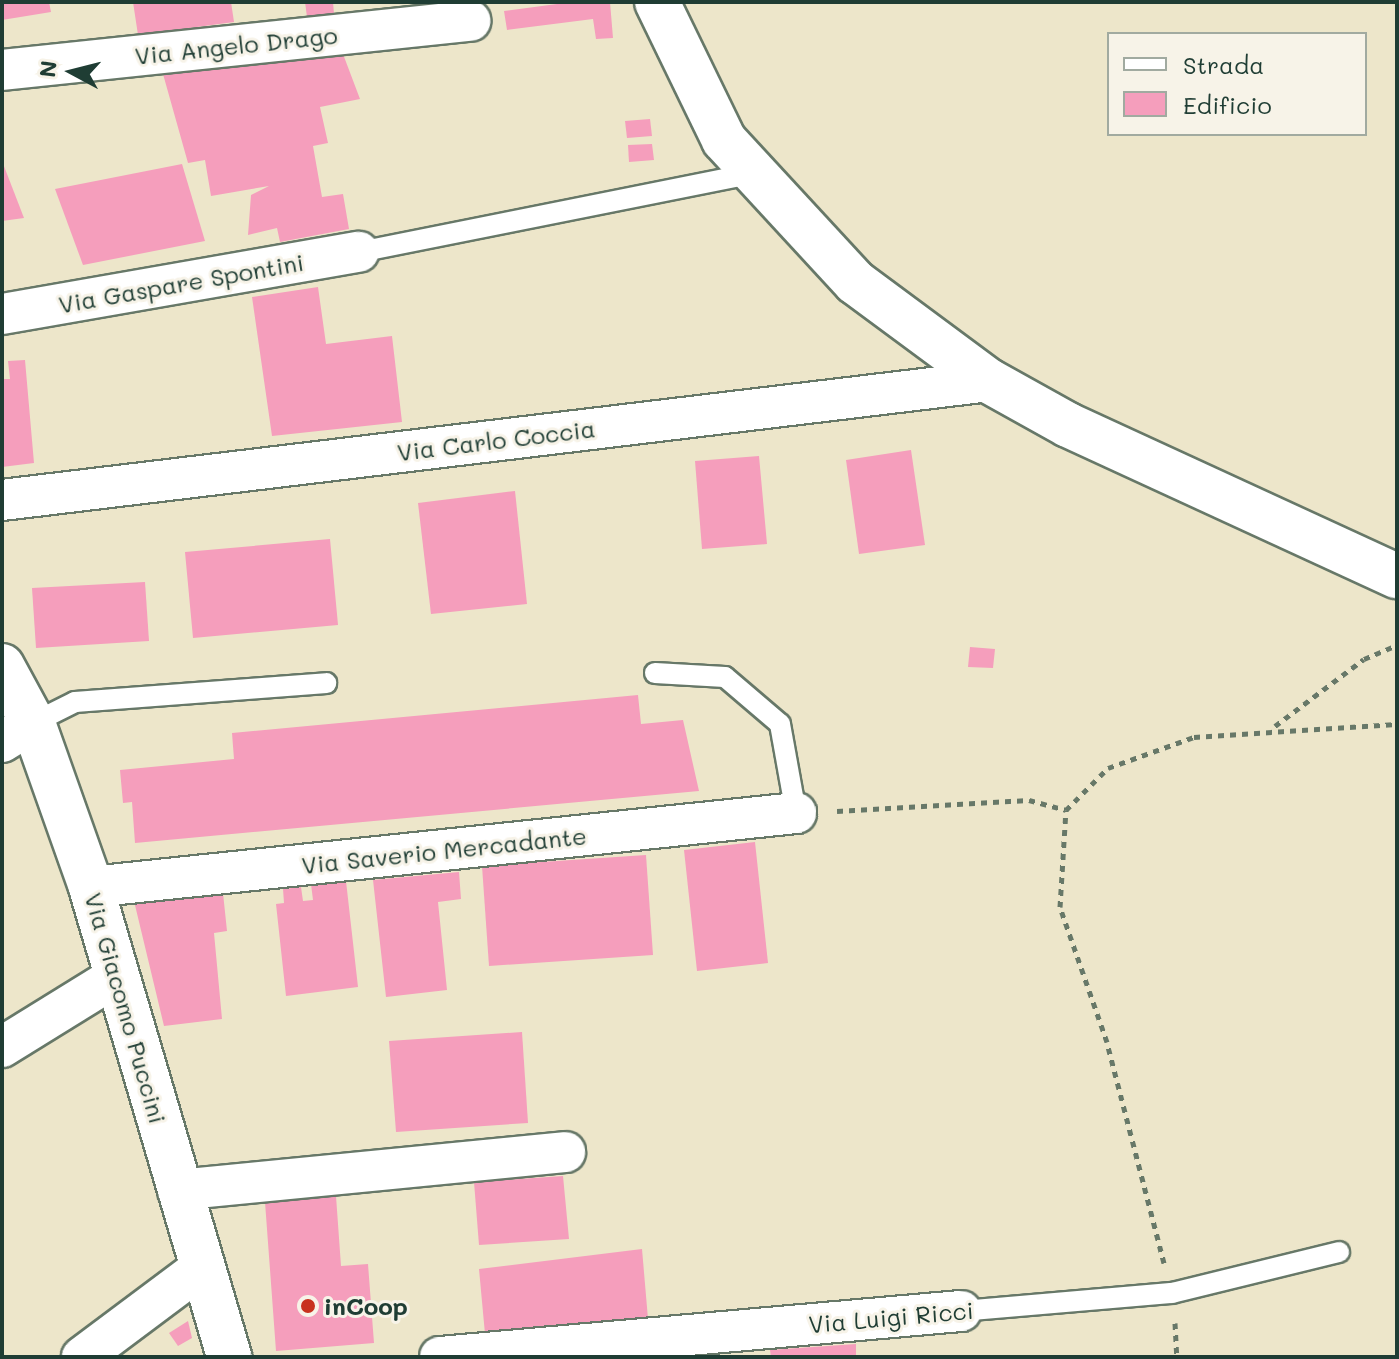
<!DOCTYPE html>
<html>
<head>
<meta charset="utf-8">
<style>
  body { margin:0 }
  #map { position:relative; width:1399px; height:1359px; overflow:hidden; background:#ede6ca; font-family:Mali,sans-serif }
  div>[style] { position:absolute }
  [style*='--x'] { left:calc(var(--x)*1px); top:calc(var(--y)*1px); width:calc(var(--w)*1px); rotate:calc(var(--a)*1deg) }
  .building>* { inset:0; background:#f59ebc }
  .path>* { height:5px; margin-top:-2.5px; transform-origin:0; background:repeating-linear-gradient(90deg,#677868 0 6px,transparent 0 12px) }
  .roads { filter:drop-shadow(2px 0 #677868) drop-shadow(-2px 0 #677868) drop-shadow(0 2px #677868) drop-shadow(0 -2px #677868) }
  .service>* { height:20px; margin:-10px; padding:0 10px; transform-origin:10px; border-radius:10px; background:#fff }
  .minor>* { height:40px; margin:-20px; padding:0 20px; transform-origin:20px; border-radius:20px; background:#fff }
  .tertiary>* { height:44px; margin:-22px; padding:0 22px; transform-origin:22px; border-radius:22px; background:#fff }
  .dots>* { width:22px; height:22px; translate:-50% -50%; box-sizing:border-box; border:4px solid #f7f3e8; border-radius:50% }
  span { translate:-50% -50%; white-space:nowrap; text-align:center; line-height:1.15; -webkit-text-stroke:6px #f7f3e8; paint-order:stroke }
  .street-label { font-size:24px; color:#1f3d34 }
  .poi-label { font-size:24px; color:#1f3d34; font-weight:700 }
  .left { translate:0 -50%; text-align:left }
  .frame { position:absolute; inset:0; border:4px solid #1f3d34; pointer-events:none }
  .legend { position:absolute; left:1107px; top:32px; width:260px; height:104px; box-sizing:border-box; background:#f7f3e8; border:2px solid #a1aaa0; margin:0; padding:10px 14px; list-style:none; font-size:24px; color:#1f3d34 }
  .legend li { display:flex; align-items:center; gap:16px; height:40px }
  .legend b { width:40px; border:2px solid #a1aaa0 }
  .north { position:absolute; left:32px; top:32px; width:80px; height:80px; -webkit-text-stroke:6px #f7f3e8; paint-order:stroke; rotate:277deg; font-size:22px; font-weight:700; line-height:32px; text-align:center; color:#1f3d34 }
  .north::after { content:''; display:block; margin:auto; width:28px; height:36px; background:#1f3d34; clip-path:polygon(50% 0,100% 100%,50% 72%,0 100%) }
</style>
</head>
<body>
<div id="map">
  <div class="building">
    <i style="clip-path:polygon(2px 2px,49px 2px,51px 12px,2px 20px)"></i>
    <i style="clip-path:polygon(133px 2px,231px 2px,234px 22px,138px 35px)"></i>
    <i style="clip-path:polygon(305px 2px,333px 2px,334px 14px,307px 17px)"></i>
    <i style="clip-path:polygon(572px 2px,610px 2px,613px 38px,596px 39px,593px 19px,507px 30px,504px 11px)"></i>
    <i style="clip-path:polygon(343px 54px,360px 99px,320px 107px,328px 143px,313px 146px,322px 197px,343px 194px,349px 229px,280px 242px,277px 228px,248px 235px,251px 195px,269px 186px,211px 196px,205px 160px,188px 163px,163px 74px)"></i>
    <i style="clip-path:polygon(650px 119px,652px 136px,627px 138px,625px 121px)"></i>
    <i style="clip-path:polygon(652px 144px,654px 160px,629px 162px,628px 145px)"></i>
    <i style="clip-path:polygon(2px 162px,2px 161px,24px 218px,2px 221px)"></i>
    <i style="clip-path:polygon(182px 164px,205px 241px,83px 265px,55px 189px)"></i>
    <i style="clip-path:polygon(318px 287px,326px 344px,392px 336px,402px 422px,272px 436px,252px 297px)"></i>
    <i style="clip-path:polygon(25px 360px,34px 463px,2px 467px,2px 379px,10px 379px,8px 361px)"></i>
    <i style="clip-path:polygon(911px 450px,925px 545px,859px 554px,846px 460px)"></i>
    <i style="clip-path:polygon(759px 456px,767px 544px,702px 549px,695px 461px)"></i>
    <i style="clip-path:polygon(515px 491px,527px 604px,431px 614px,418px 503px)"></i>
    <i style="clip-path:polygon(330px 539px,338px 625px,193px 638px,185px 552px)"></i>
    <i style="clip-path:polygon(145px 582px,149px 641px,36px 648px,32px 588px)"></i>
    <i style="clip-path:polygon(970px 647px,995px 649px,993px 668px,968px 667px)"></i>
    <i style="clip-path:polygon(638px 695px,641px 724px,683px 720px,699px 791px,135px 843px,132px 802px,123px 803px,120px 770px,234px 759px,232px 733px)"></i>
    <i style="clip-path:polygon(755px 842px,768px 963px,697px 971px,684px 850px)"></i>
    <i style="clip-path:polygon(646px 855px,653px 955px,489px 966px,482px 866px)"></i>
    <i style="clip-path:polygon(459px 872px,461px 899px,438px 902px,447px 990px,386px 997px,373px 880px)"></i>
    <i style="clip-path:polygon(346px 881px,358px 987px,286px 996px,276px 904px,284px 903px,283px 889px,301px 887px,303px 901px,313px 900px,311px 884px)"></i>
    <i style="clip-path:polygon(223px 893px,227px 931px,214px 933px,222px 1019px,164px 1026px,134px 901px)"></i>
    <i style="clip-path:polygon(522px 1032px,528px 1123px,396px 1132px,389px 1041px)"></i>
    <i style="clip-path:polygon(563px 1176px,569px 1239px,479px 1245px,474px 1182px)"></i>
    <i style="clip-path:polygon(336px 1196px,341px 1266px,368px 1264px,374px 1343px,276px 1351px,265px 1202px)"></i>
    <i style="clip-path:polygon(642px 1249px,648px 1319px,485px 1334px,479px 1269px)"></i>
    <i style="clip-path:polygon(188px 1321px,192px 1338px,178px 1346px,169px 1333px)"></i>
    <i style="clip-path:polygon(856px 1344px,856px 1357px,771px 1357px,770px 1350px)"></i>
  </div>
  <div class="path">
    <i style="--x:1275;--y:726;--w:111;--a:-37"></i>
    <i style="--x:1364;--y:659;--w:36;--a:-23"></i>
    <i style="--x:837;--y:811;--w:192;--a:-3.3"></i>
    <i style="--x:1029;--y:800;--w:38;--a:15"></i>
    <i style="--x:1164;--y:1263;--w:228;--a:-104.5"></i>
    <i style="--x:1107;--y:1042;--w:143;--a:-109.2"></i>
    <i style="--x:1060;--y:907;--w:97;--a:-86.5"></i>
    <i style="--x:1066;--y:810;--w:59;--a:-45"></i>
    <i style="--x:1108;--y:768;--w:91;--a:-19.8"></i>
    <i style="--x:1194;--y:737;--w:203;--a:-3.7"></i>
    <i style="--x:1175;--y:1323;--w:34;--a:87"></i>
  </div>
  <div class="roads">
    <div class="service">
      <i style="--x:359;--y:252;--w:403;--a:-11.3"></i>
      <i style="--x:655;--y:673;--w:70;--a:3.3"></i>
      <i style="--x:725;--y:677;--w:72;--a:40.5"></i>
      <i style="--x:780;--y:724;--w:90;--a:79.8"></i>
      <i style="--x:33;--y:723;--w:47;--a:-26.6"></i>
      <i style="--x:75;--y:702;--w:252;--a:-4.3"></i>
      <i style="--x:961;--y:1311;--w:212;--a:-4.9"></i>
      <i style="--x:1172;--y:1293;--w:172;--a:-13.8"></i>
    </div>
    <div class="minor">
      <i style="--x:2;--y:70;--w:471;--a:-6"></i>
      <i style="--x:2;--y:314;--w:362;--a:-9.9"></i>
      <i style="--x:2;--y:500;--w:994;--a:-6.87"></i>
      <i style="--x:2;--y:742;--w:36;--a:-32"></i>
      <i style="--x:91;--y:887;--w:709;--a:-5.99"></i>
      <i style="--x:2;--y:1047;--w:135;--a:-31.7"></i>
      <i style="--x:178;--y:1190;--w:389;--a:-5.6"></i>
      <i style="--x:82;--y:1357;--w:149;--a:-36.8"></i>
      <i style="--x:440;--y:1357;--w:523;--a:-5.05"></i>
    </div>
    <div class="tertiary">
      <i style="--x:657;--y:2;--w:153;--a:64.1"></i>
      <i style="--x:724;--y:140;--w:193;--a:47.3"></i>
      <i style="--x:855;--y:282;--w:167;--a:36.5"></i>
      <i style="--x:989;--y:381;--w:90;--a:29.1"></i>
      <i style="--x:1068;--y:425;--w:362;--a:24.7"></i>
      <i style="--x:2;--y:666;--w:65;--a:61.5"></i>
      <i style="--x:33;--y:723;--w:174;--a:70.5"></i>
      <i style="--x:91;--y:887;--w:490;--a:73.6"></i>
    </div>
  </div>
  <div class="dots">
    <i style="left:308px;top:1306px;background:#c8321e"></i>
  </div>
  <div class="street-label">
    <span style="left:236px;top:45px;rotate:-6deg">Via Angelo Drago</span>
    <span style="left:181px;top:283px;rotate:-10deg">Via Gaspare Spontini</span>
    <span style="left:496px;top:440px;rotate:-7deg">Via Carlo Coccia</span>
    <span style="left:444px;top:850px;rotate:-6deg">Via Saverio Mercadante</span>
    <span style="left:126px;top:1008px;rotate:74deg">Via Giacomo Puccini</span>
    <span style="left:891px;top:1317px;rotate:-5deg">Via Luigi Ricci</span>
  </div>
  <div class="poi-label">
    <span class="left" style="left:324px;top:1306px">inCoop</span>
  </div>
  <div class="frame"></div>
  <ul class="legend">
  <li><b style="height:10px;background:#fff"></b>Strada</li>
  <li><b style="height:22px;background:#f59ebc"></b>Edificio</li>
  </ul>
  <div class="north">N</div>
</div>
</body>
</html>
